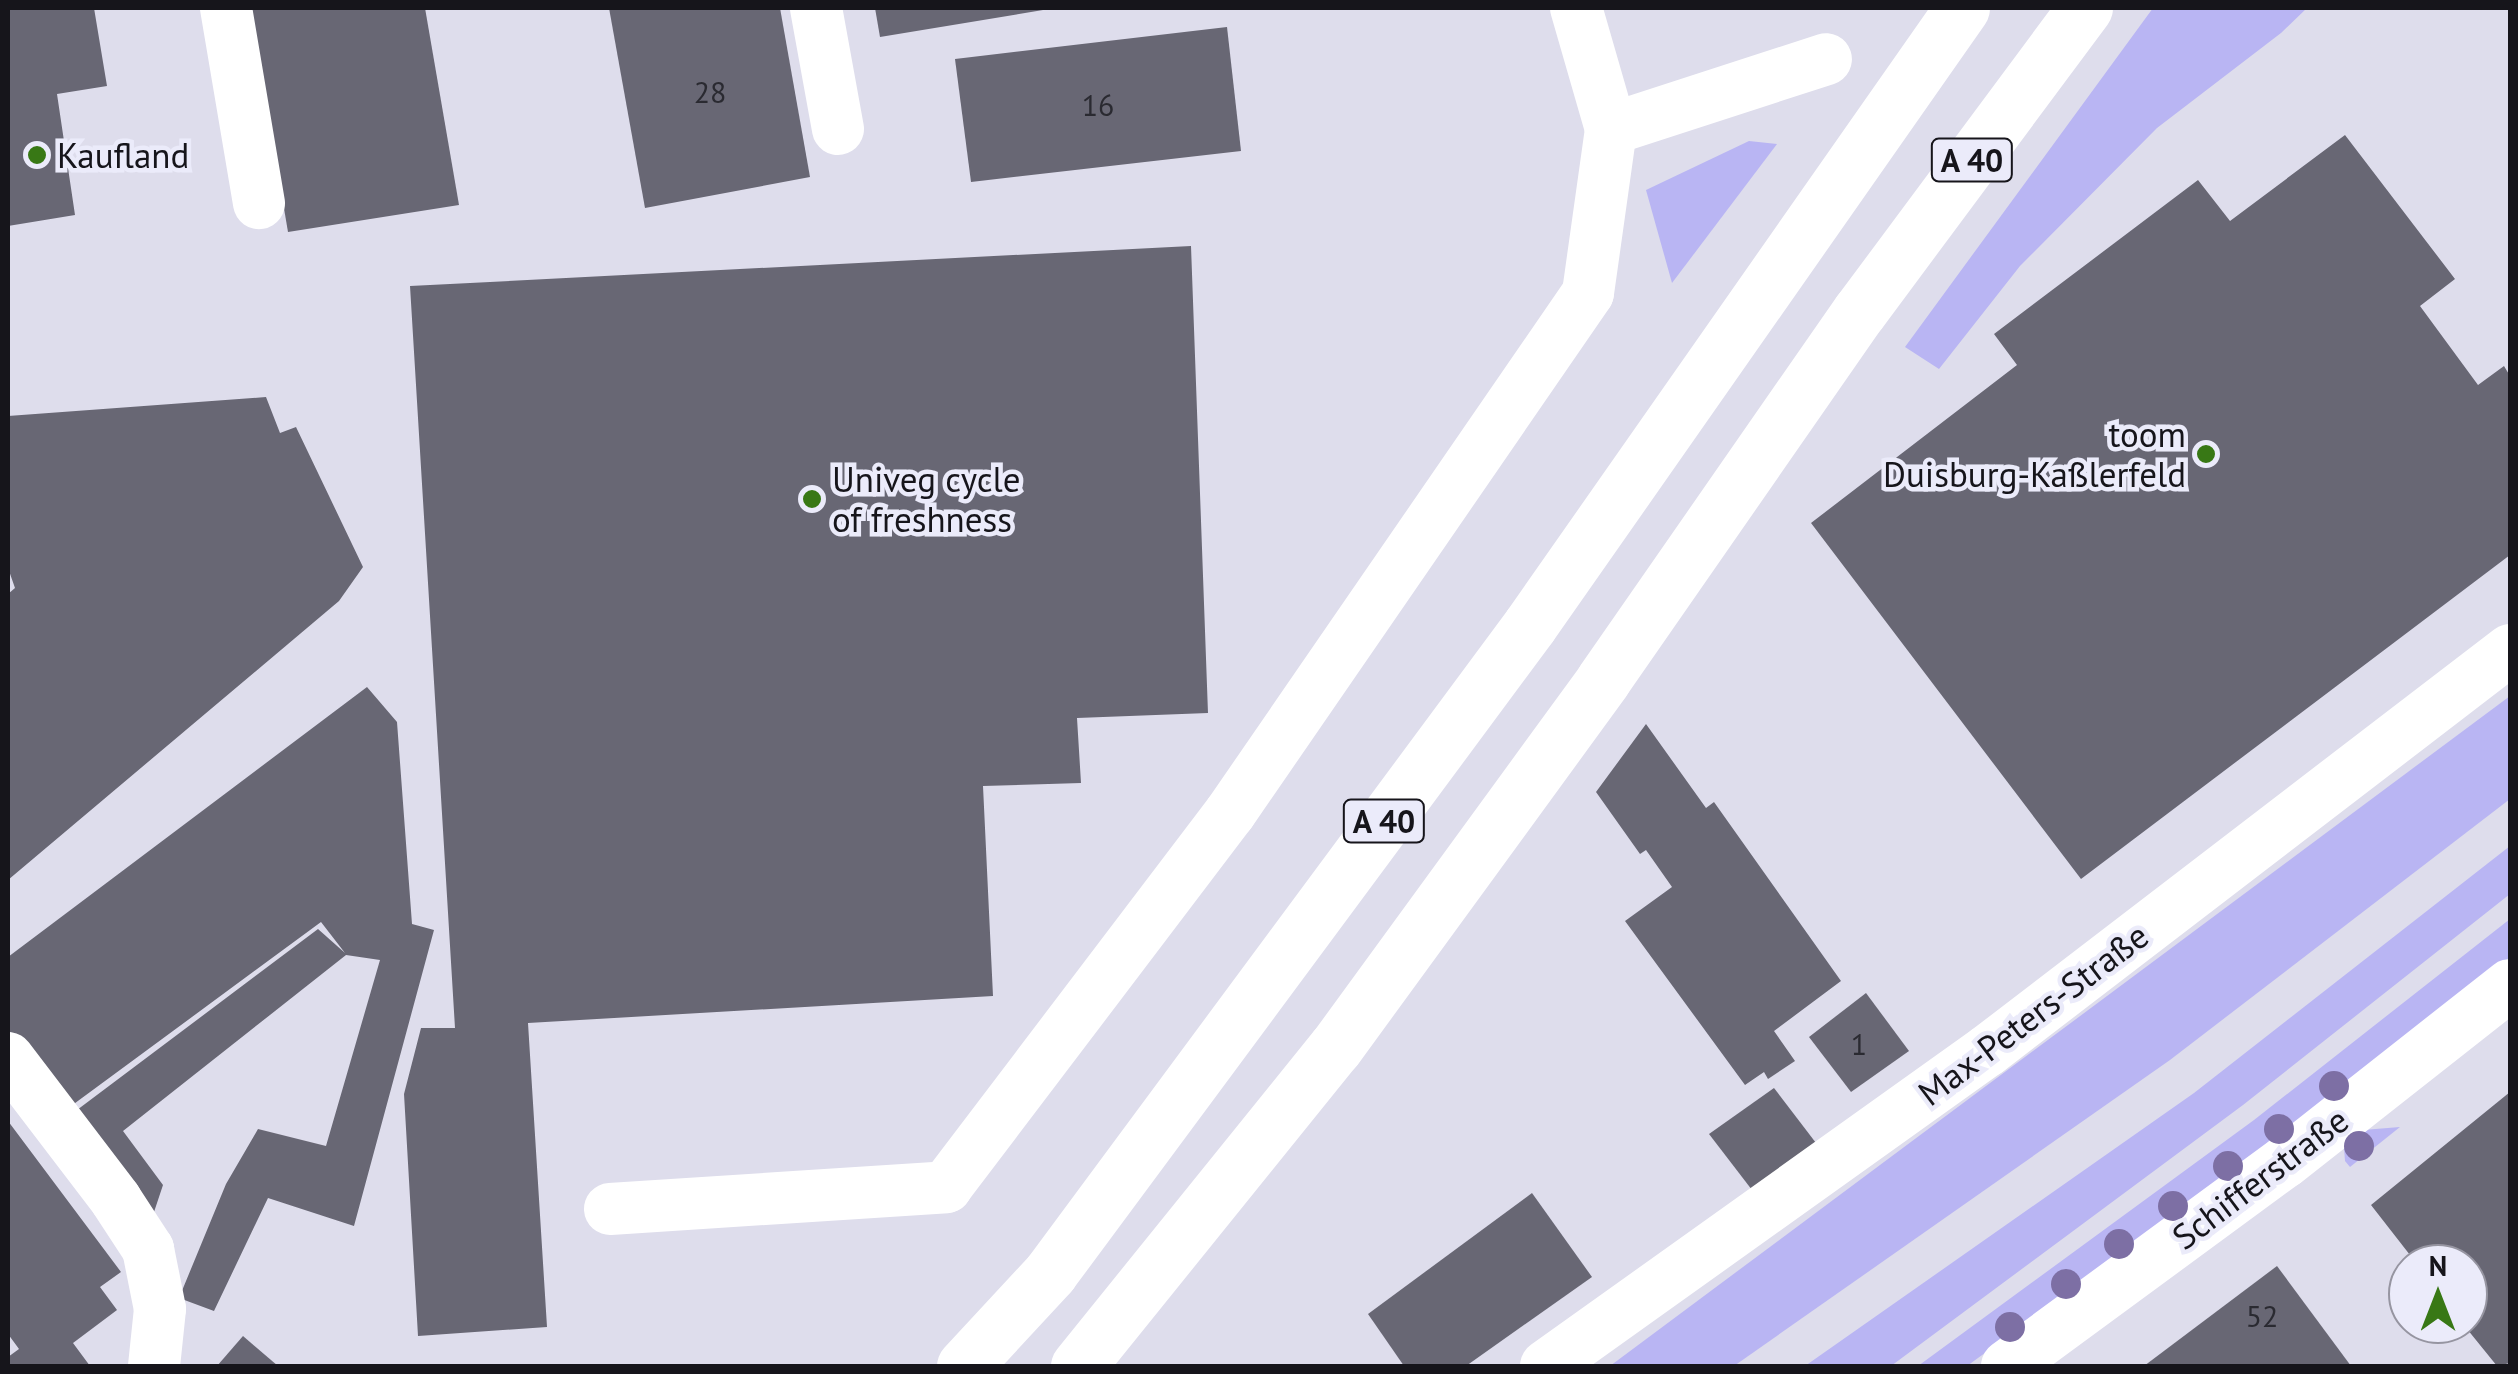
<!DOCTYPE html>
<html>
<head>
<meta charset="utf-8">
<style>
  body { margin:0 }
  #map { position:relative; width:2518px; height:1374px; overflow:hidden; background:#deddec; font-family:"PT Sans",sans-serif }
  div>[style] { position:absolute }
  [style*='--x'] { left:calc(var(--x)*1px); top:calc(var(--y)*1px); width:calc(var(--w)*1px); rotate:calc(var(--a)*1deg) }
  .green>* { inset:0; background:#b9b5f3 }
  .building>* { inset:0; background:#686774 }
  .minor>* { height:52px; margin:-26px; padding:0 26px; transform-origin:26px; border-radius:26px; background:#fff }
  .highway>* { height:55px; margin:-27.5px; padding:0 27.5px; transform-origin:27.5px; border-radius:27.5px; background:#fff }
  .trees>* { width:30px; height:30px; margin:-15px; border-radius:50%; background:#7d6fa4 }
  .dots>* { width:28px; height:28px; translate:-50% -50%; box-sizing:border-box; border:5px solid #ebebfa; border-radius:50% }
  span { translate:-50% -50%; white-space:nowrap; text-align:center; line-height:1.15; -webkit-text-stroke:9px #ebebfa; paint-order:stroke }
  .number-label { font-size:30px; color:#2a2a31 }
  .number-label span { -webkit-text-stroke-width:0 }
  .shield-label span { padding:2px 8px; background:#ebebfa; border:2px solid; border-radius:8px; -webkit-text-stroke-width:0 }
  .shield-label { font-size:32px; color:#16151b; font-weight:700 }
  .poi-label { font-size:35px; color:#16151b }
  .left { translate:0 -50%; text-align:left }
  .right { translate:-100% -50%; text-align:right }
  .street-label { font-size:35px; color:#16151b }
  .frame { position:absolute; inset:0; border:10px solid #16151b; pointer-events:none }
  .north { position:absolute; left:2388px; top:1244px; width:100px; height:100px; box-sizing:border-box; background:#ebebfa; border:2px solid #9695a1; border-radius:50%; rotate:0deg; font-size:28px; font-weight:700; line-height:40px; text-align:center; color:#16151b }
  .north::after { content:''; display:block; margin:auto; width:35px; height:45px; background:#387815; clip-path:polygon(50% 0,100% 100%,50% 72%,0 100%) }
</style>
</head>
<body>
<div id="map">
  <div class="green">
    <i style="clip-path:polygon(2153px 8px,2307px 8px,2281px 33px,2157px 128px,2020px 266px,1939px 369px,1905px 347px)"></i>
    <i style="clip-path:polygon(1749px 141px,1777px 144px,1672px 283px,1646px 190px)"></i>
    <i style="clip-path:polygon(2510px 696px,2510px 799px,2170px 1060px,1734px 1366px,1610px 1366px)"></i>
    <i style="clip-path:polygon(2510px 846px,2510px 894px,2243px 1105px,1891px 1366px,1805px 1366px,2194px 1093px)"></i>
    <i style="clip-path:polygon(2510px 919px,2510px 957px,2270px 1145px,1967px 1366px,1918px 1366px,2254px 1120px)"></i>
    <i style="clip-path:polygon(2400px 1127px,2350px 1167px,2345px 1161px,2344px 1148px,2363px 1130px)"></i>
  </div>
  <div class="building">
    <i style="clip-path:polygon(8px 8px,94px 8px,107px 86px,57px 94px,75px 215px,8px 226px)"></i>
    <i style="clip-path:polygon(250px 8px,425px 8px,459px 205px,288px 232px)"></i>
    <i style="clip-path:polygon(609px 8px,780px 8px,810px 177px,645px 208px)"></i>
    <i style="clip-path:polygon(875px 8px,1043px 8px,1043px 10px,880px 37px)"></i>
    <i style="clip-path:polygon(1227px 27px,1241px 151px,971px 182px,955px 59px)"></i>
    <i style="clip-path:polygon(2345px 135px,2455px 279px,2420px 306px,2478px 385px,2504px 366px,2510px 376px,2510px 555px,2081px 879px,1811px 523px,2017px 365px,1994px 334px,2198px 180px,2230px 221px)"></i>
    <i style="clip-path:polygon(1191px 246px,1208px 713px,1077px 718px,1081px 783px,983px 786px,993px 996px,528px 1023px,547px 1327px,418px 1336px,404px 1094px,421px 1028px,455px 1028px,410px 286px)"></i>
    <i style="clip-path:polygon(266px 397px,280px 433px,296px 427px,363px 567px,339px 601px,8px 880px,8px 594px,15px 588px,8px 568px,8px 416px)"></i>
    <i style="clip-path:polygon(367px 687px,397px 722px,412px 924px,434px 930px,354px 1226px,268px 1198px,214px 1311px,179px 1298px,226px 1184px,258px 1129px,326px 1146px,380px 960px,346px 955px,123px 1131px,163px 1185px,152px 1218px,69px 1116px,318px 929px,345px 953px,321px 922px,67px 1109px,8px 1029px,8px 957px)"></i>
    <i style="clip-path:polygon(1646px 724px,1706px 808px,1714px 802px,1841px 981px,1774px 1031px,1795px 1061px,1768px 1079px,1764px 1072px,1745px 1085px,1625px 921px,1672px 887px,1646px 850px,1640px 854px,1596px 792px)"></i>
    <i style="clip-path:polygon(1866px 993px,1909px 1051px,1851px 1092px,1809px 1037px)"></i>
    <i style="clip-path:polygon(1774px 1088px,1816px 1143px,1762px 1203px,1709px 1134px)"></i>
    <i style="clip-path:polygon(2510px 1092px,2510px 1363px,2497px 1366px,2463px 1324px,2468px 1324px,2468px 1264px,2417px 1264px,2371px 1205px)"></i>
    <i style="clip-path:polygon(8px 1121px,121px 1272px,100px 1287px,117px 1310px,73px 1343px,90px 1366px,8px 1366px,8px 1357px,19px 1349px,8px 1334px)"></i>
    <i style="clip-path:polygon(1532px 1193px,1592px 1277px,1466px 1366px,1404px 1366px,1368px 1314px)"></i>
    <i style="clip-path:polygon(2277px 1266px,2351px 1366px,2144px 1366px)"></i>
    <i style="clip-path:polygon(243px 1336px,278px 1366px,217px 1366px)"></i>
  </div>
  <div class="minor">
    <i style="--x:226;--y:8;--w:198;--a:80.4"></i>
    <i style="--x:816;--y:8;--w:123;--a:79.7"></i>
    <i style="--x:1611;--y:129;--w:226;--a:-18"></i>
    <i style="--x:8;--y:1058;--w:178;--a:52.7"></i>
    <i style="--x:116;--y:1200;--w:59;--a:56.9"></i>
    <i style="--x:148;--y:1249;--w:61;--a:78.7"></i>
    <i style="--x:160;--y:1309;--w:57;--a:96"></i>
    <i style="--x:610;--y:1209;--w:337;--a:-3.7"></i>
    <i style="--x:946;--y:1187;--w:470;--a:-52.8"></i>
    <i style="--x:1230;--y:813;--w:631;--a:-55.45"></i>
    <i style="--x:1588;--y:293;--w:166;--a:-82"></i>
    <i style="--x:1611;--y:129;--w:126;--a:-106.1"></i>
    <i style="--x:1546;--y:1366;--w:542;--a:-35.54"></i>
    <i style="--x:1987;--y:1051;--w:659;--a:-37.48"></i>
    <i style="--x:2007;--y:1366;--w:345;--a:-36.3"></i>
    <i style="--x:2285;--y:1162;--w:286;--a:-38.2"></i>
  </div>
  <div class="highway">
    <i style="--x:964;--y:1366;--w:127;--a:-47.2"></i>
    <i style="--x:1050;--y:1273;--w:806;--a:-53.47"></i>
    <i style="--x:1530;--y:625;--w:753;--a:-55"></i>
    <i style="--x:1078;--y:1366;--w:409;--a:-51.1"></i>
    <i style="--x:1335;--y:1048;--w:455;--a:-53.9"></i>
    <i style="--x:1603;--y:680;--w:448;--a:-55.2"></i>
    <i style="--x:1859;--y:312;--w:379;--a:-53.4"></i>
  </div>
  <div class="trees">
    <i style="left:2334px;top:1086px"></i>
    <i style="left:2279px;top:1129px"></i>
    <i style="left:2359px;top:1146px"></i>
    <i style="left:2228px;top:1166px"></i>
    <i style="left:2173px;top:1206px"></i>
    <i style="left:2119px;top:1244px"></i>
    <i style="left:2066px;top:1284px"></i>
    <i style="left:2010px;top:1327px"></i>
  </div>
  <div class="dots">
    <i style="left:37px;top:155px;background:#387815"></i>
    <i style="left:2206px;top:454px;background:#387815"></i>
    <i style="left:812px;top:499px;background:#387815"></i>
  </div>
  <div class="number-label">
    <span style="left:710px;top:92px">28</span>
    <span style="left:1098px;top:105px">16</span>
    <span style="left:1859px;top:1044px">1</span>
    <span style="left:2262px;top:1316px">52</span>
  </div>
  <div class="shield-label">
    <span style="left:1972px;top:160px">A 40</span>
    <span style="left:1384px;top:821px">A 40</span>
  </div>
  <div class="poi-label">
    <span class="left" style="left:57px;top:155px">Kaufland</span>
    <span class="right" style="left:2186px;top:454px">toom<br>Duisburg-Kaßlerfeld</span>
    <span class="left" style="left:832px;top:499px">Univeg cycle<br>of freshness</span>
  </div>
  <div class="street-label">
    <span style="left:2033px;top:1014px;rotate:-37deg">Max-Peters-Straße</span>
    <span style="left:2260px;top:1178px;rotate:-37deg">Schifferstraße</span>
  </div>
  <div class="frame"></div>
  <div class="north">N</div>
</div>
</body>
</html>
